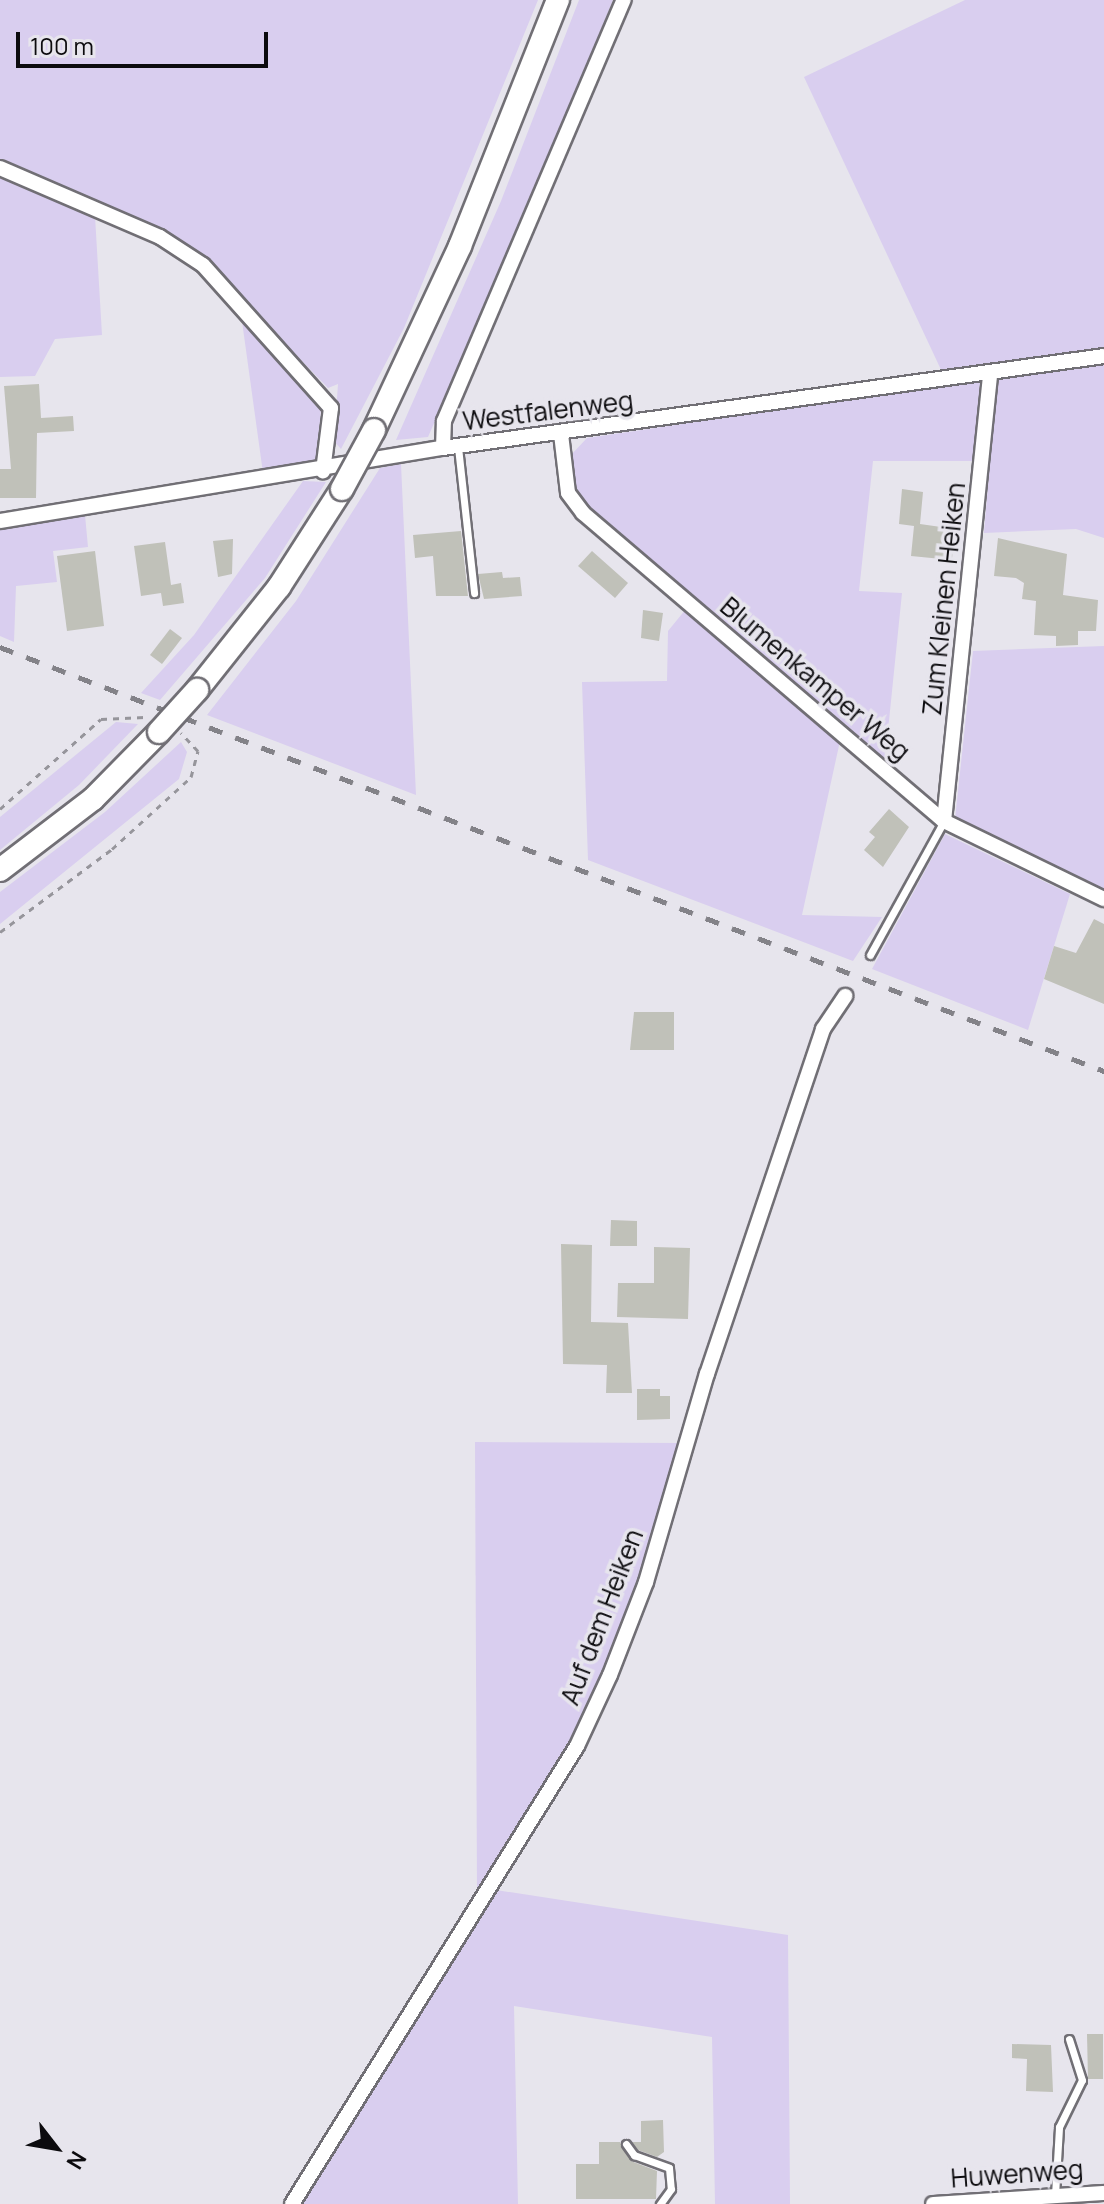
<!DOCTYPE html>
<html>
<head>
<meta charset="utf-8">
<style>
  body { margin:0 }
  #map { position:relative; width:1104px; height:2204px; overflow:hidden; background:#e7e5ed; font-family:Manrope,sans-serif }
  div>[style] { position:absolute }
  [style*='--x'] { left:calc(var(--x)*1px); top:calc(var(--y)*1px); width:calc(var(--w)*1px); rotate:calc(var(--a)*1deg) }
  .green>* { inset:0; background:#d9ceef }
  .building>* { inset:0; background:#c0c1b9 }
  .path>* { height:3px; margin-top:-1.5px; transform-origin:0; background:repeating-linear-gradient(90deg,#96959b 0 6px,transparent 0 12px) }
  .roads { filter:drop-shadow(2px 0 #716f75) drop-shadow(-2px 0 #716f75) drop-shadow(0 2px #716f75) drop-shadow(0 -2px #716f75) }
  .service>* { height:7px; margin:-3.5px; padding:0 3.5px; transform-origin:3.5px; border-radius:3.5px; background:#fff }
  .minor>* { height:14px; margin:-7px; padding:0 7px; transform-origin:7px; border-radius:7px; background:#fff }
  .secondary>* { height:22px; margin:-11px; padding:0 11px; transform-origin:11px; border-radius:11px; background:#fff }
  .rail>* { height:5px; margin-top:-2.5px; transform-origin:0; background:repeating-linear-gradient(90deg,#838288 0 14px,transparent 0 28px) }
  .bridges { filter:drop-shadow(2px 0 #716f75) drop-shadow(-2px 0 #716f75) drop-shadow(0 2px #716f75) drop-shadow(0 -2px #716f75) }
  .secondary-bridge>* { height:22px; margin:-11px; padding:0 11px; transform-origin:11px; border-radius:11px; background:#fff }
  span { translate:-50% -50%; white-space:nowrap; text-align:center; line-height:1.15; -webkit-text-stroke:7px #e7e5ed; paint-order:stroke }
  .street-label { font-size:26px; color:#0c0b0e }
  .north { position:absolute; left:16px; top:2108px; width:80px; height:80px; -webkit-text-stroke:6px #e7e5ed; paint-order:stroke; rotate:121deg; font-size:22px; font-weight:700; line-height:32px; text-align:center; color:#0c0b0e }
  .north::after { content:''; display:block; margin:auto; width:28px; height:36px; background:#0c0b0e; clip-path:polygon(50% 0,100% 100%,50% 72%,0 100%) }
  .scale { position:absolute; left:16px; top:32px; width:252px; height:36px; box-sizing:border-box; border:4px solid #0c0b0e; border-top:0; padding-left:10px; font-size:24px; line-height:28px; white-space:nowrap; color:#0c0b0e; -webkit-text-stroke:6px #e7e5ed; paint-order:stroke }
</style>
</head>
<body>
<div id="map">
  <div class="green">
    <i style="clip-path:polygon(0 0,538px 0,404px 328px,341px 449px,334px 441px,338px 384px,328px 388px,206px 262px,158px 230px,0 161px)"></i>
    <i style="clip-path:polygon(579px 0,613px 0,528px 210px,428px 437px,396px 440px,501px 201px)"></i>
    <i style="clip-path:polygon(965px 0,1104px 0,1104px 350px,943px 374px,804px 77px)"></i>
    <i style="clip-path:polygon(0 174px,95px 216px,102px 335px,55px 339px,35px 376px,0 377px)"></i>
    <i style="clip-path:polygon(241px 314px,321px 406px,317px 465px,263px 473px)"></i>
    <i style="clip-path:polygon(1104px 363px,1104px 538px,1076px 529px,984px 533px,997px 379px)"></i>
    <i style="clip-path:polygon(980px 380px,976px 461px,873px 461px,859px 591px,902px 593px,885px 760px,575px 496px,571px 455px,587px 438px)"></i>
    <i style="clip-path:polygon(401px 464px,416px 795px,207px 715px,296px 601px,380px 468px)"></i>
    <i style="clip-path:polygon(303px 481px,326px 482px,265px 578px,160px 700px,141px 693px,194px 635px)"></i>
    <i style="clip-path:polygon(85px 515px,88px 547px,53px 551px,57px 582px,16px 586px,14px 642px,0 636px,0 528px)"></i>
    <i style="clip-path:polygon(686px 609px,840px 741px,802px 915px,882px 917px,853px 961px,588px 860px,582px 682px,667px 681px,668px 631px)"></i>
    <i style="clip-path:polygon(1104px 646px,1104px 891px,955px 819px,973px 651px)"></i>
    <i style="clip-path:polygon(116px 722px,138px 724px,79px 785px,0 850px,0 817px)"></i>
    <i style="clip-path:polygon(181px 742px,187px 752px,179px 779px,0 924px,0 892px,105px 812px)"></i>
    <i style="clip-path:polygon(945px 834px,1070px 894px,1028px 1030px,872px 969px)"></i>
    <i style="clip-path:polygon(475px 1442px,681px 1443px,641px 1581px,571px 1742px,477px 1891px)"></i>
    <i style="clip-path:polygon(496px 1890px,788px 1935px,790px 2204px,715px 2204px,712px 2037px,514px 2006px,518px 2204px,299px 2204px)"></i>
  </div>
  <div class="building">
    <i style="clip-path:polygon(39px 384px,41px 418px,73px 416px,74px 431px,37px 433px,36px 498px,0 498px,0 469px,11px 469px,4px 386px)"></i>
    <i style="clip-path:polygon(902px 489px,923px 492px,920px 524px,955px 529px,952px 560px,911px 556px,914px 526px,899px 524px)"></i>
    <i style="clip-path:polygon(461px 531px,468px 596px,436px 596px,433px 556px,415px 558px,413px 535px)"></i>
    <i style="clip-path:polygon(998px 538px,1067px 554px,1063px 595px,1098px 600px,1096px 631px,1078px 631px,1078px 645px,1056px 646px,1056px 636px,1034px 635px,1036px 601px,1022px 599px,1024px 583px,1016px 578px,994px 576px)"></i>
    <i style="clip-path:polygon(233px 539px,232px 574px,218px 577px,213px 541px)"></i>
    <i style="clip-path:polygon(165px 542px,171px 585px,181px 583px,184px 603px,163px 606px,161px 593px,141px 596px,134px 546px)"></i>
    <i style="clip-path:polygon(95px 551px,104px 626px,67px 631px,57px 556px)"></i>
    <i style="clip-path:polygon(592px 551px,628px 583px,615px 598px,578px 566px)"></i>
    <i style="clip-path:polygon(502px 572px,503px 578px,520px 577px,522px 596px,484px 599px,478px 574px)"></i>
    <i style="clip-path:polygon(643px 610px,663px 613px,659px 641px,641px 638px)"></i>
    <i style="clip-path:polygon(170px 629px,182px 638px,162px 664px,150px 655px)"></i>
    <i style="clip-path:polygon(889px 809px,909px 827px,883px 867px,864px 850px,875px 837px,869px 832px)"></i>
    <i style="clip-path:polygon(1094px 919px,1104px 924px,1104px 1004px,1044px 979px,1054px 946px,1076px 953px)"></i>
    <i style="clip-path:polygon(634px 1012px,674px 1012px,674px 1050px,630px 1050px)"></i>
    <i style="clip-path:polygon(611px 1220px,637px 1221px,637px 1246px,610px 1246px)"></i>
    <i style="clip-path:polygon(561px 1244px,592px 1245px,591px 1322px,628px 1323px,632px 1393px,606px 1393px,607px 1365px,563px 1364px)"></i>
    <i style="clip-path:polygon(654px 1247px,690px 1248px,688px 1319px,617px 1317px,618px 1283px,654px 1283px)"></i>
    <i style="clip-path:polygon(637px 1389px,660px 1389px,660px 1396px,670px 1396px,670px 1419px,637px 1420px)"></i>
    <i style="clip-path:polygon(1087px 2034px,1103px 2034px,1103px 2079px,1088px 2079px)"></i>
    <i style="clip-path:polygon(1012px 2044px,1051px 2045px,1053px 2092px,1026px 2091px,1027px 2059px,1012px 2058px)"></i>
    <i style="clip-path:polygon(663px 2120px,664px 2152px,657px 2157px,638px 2150px,632px 2142px,641px 2142px,641px 2121px)"></i>
    <i style="clip-path:polygon(599px 2142px,620px 2142px,631px 2161px,657px 2171px,656px 2199px,576px 2199px,576px 2164px,599px 2164px)"></i>
  </div>
  <div class="path">
    <i style="--x:0;--y:809;--w:135;--a:-41.7"></i>
    <i style="--x:101;--y:719;--w:44;--a:-2.6"></i>
    <i style="--x:0;--y:932;--w:139;--a:-36.5"></i>
    <i style="--x:112;--y:849;--w:107;--a:-42.3"></i>
    <i style="--x:191;--y:777;--w:27;--a:-75"></i>
    <i style="--x:198;--y:751;--w:25;--a:-133"></i>
  </div>
  <div class="roads">
    <div class="service">
      <i style="--x:458;--y:447;--w:147;--a:83.7"></i>
      <i style="--x:870;--y:955;--w:153;--a:-61.1"></i>
      <i style="--x:626;--y:2144;--w:14;--a:54"></i>
      <i style="--x:634;--y:2155;--w:37;--a:20"></i>
      <i style="--x:669;--y:2168;--w:21;--a:85"></i>
      <i style="--x:671;--y:2189;--w:19;--a:126"></i>
      <i style="--x:1055;--y:2195;--w:68;--a:-86.6"></i>
      <i style="--x:1059;--y:2127;--w:52;--a:-63.9"></i>
      <i style="--x:1082;--y:2080;--w:43;--a:-107.6"></i>
    </div>
    <div class="minor">
      <i style="--x:0;--y:168;--w:174;--a:23.3"></i>
      <i style="--x:160;--y:237;--w:51;--a:33.1"></i>
      <i style="--x:203;--y:265;--w:192;--a:48.2"></i>
      <i style="--x:331;--y:408;--w:64;--a:97.2"></i>
      <i style="--x:561;--y:434;--w:59;--a:83.2"></i>
      <i style="--x:568;--y:493;--w:25;--a:53"></i>
      <i style="--x:583;--y:513;--w:475;--a:40.5"></i>
      <i style="--x:944;--y:821;--w:178;--a:26"></i>
      <i style="--x:443;--y:448;--w:27;--a:-88"></i>
      <i style="--x:444;--y:421;--w:458;--a:-66.9"></i>
      <i style="--x:0;--y:521;--w:449;--a:-9.4"></i>
      <i style="--x:443;--y:448;--w:667;--a:-7.92"></i>
      <i style="--x:944;--y:821;--w:450;--a:-84.1"></i>
      <i style="--x:292;--y:2204;--w:539;--a:-58.11"></i>
      <i style="--x:577;--y:1746;--w:78;--a:-65.1"></i>
      <i style="--x:610;--y:1675;--w:100;--a:-68.8"></i>
      <i style="--x:646;--y:1582;--w:217;--a:-73.7"></i>
      <i style="--x:707;--y:1374;--w:364;--a:-71.4"></i>
      <i style="--x:823;--y:1029;--w:40;--a:-56"></i>
      <i style="--x:933;--y:2204;--w:171;--a:-3.7"></i>
    </div>
    <div class="secondary">
      <i style="--x:374;--y:430;--w:203;--a:-64.9"></i>
      <i style="--x:460;--y:246;--w:265;--a:-68.3"></i>
      <i style="--x:197;--y:690;--w:132;--a:-51.5"></i>
      <i style="--x:279;--y:587;--w:117;--a:-57.3"></i>
      <i style="--x:0;--y:870;--w:117;--a:-37.4"></i>
      <i style="--x:93;--y:799;--w:94;--a:-45.4"></i>
    </div>
  </div>
  <div class="rail">
    <i style="--x:0;--y:647;--w:1183;--a:21.01"></i>
  </div>
  <div class="bridges">
    <div class="secondary-bridge">
      <i style="--x:342;--y:489;--w:67;--a:-61.5"></i>
      <i style="--x:159;--y:732;--w:57;--a:-47.9"></i>
    </div>
  </div>
  <div class="street-label">
    <span style="left:548px;top:411px;rotate:-7deg">Westfalenweg</span>
    <span style="left:944px;top:599px;rotate:-84deg">Zum Kleinen Heiken</span>
    <span style="left:815px;top:679px;rotate:40deg">Blumenkamper Weg</span>
    <span style="left:602px;top:1617px;rotate:-69deg">Auf dem Heiken</span>
    <span style="left:1017px;top:2174px;rotate:-4deg">Huwenweg</span>
  </div>
  <div class="north">N</div>
  <div class="scale">100 m</div>
</div>
</body>
</html>
